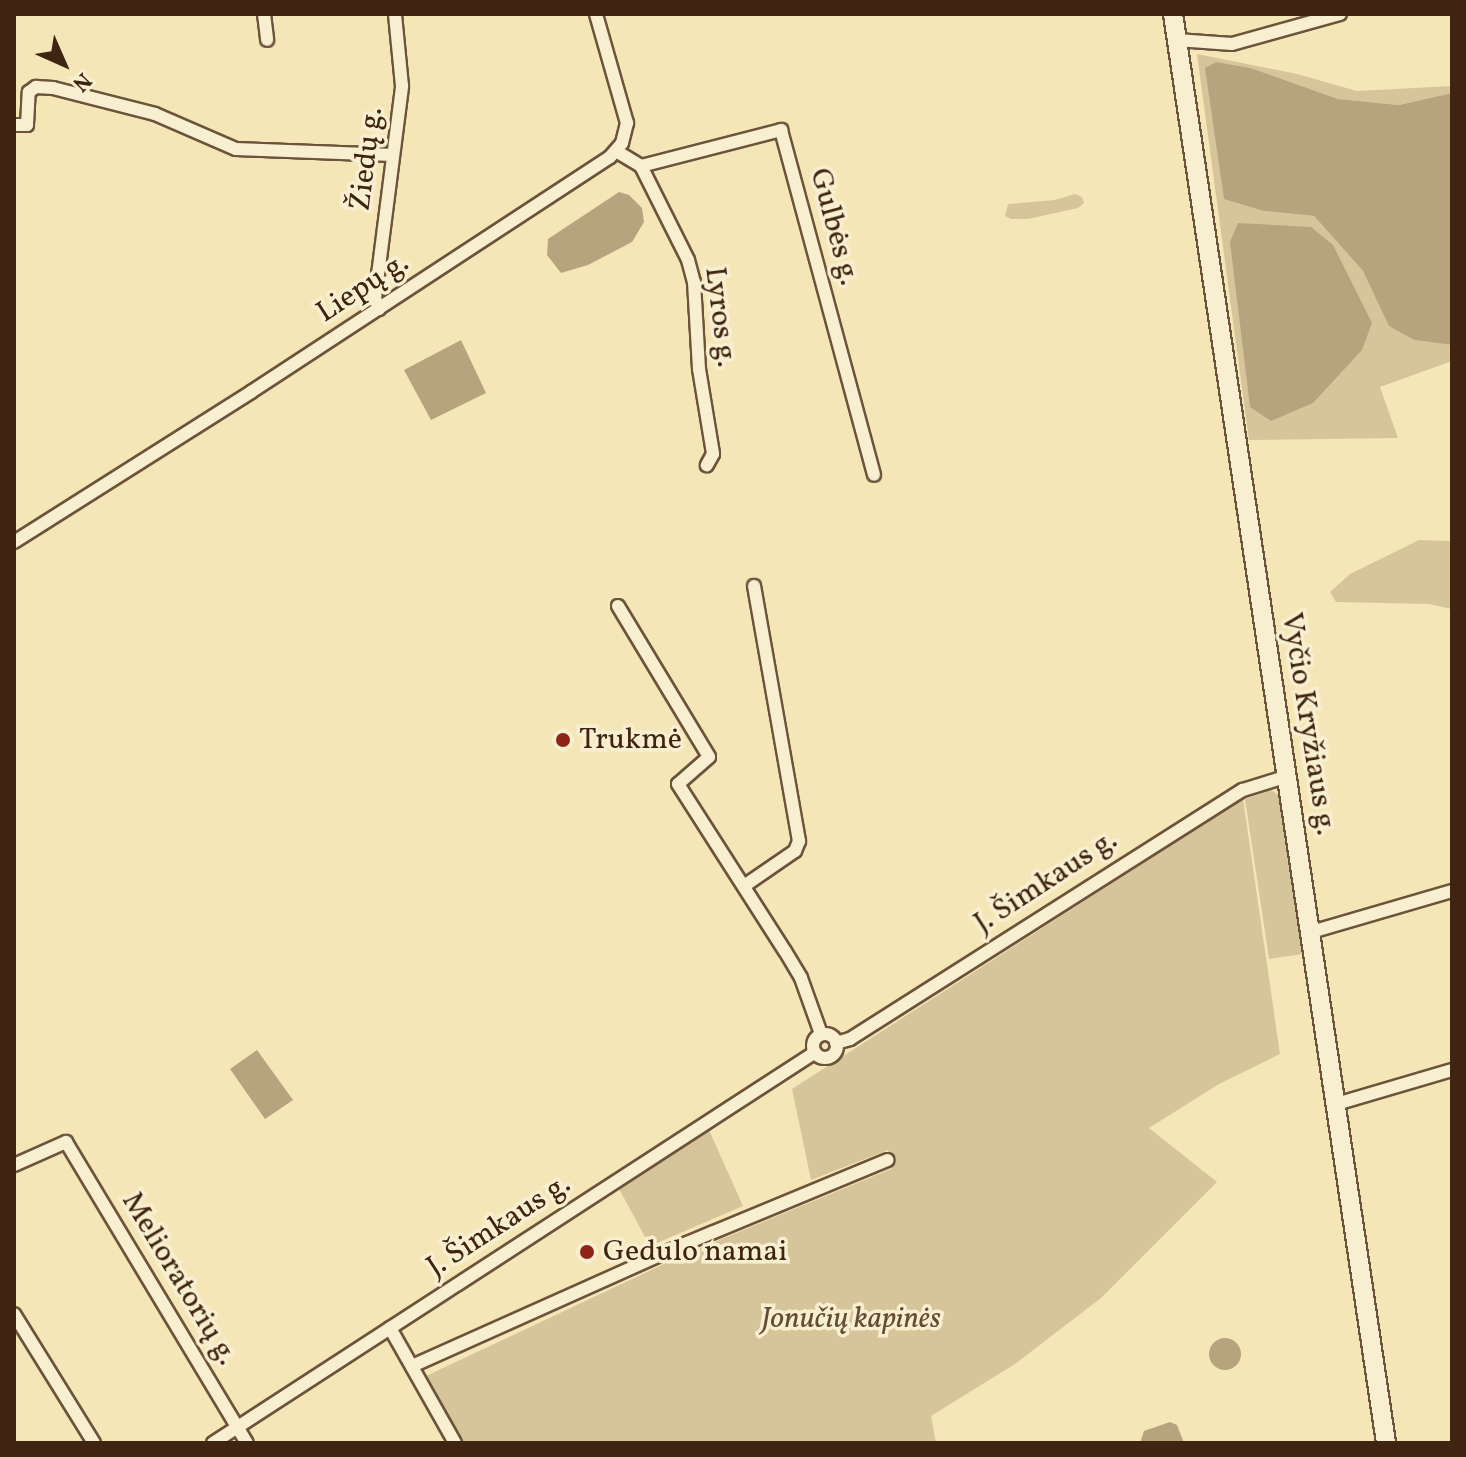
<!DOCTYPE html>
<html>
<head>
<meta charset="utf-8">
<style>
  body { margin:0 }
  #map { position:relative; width:1466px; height:1457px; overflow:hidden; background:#f5e6b7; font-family:Vollkorn,serif }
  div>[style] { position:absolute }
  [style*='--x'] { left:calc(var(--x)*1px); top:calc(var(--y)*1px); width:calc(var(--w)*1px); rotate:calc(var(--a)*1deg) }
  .green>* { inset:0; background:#d6c59b }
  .water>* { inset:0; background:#b7a47f }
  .round { border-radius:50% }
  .roads { filter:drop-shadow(2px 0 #6c543a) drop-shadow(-2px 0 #6c543a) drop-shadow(0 2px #6c543a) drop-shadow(0 -2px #6c543a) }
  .street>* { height:12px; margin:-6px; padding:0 6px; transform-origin:6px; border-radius:6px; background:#f8efd0 }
  .street>.ring { margin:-6px; padding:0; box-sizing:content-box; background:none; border:12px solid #f8efd0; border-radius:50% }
  .secondary>* { height:18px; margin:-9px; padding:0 9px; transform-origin:9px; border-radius:9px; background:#f8efd0 }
  .dots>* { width:22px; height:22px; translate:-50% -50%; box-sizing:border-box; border:4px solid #f8efd0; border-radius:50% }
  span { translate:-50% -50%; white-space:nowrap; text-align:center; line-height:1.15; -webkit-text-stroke:7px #f8efd0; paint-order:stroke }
  .street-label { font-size:30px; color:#3e2411 }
  .poi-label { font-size:30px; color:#3e2411 }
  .left { translate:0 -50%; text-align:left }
  .park-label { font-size:30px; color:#644c34; font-style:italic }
  .frame { position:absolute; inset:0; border:16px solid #3e2411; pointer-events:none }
  .north { position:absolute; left:24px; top:24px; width:80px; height:80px; -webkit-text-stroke:6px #f8efd0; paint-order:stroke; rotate:135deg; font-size:22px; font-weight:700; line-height:32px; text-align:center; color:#3e2411 }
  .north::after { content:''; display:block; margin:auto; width:28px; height:36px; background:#3e2411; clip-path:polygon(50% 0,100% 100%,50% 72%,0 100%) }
</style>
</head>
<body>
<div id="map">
  <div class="green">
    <i style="clip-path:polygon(1197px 54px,1297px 74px,1357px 91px,1452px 86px,1452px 93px,1399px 105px,1338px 99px,1251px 68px,1216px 62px,1264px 211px,1314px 216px,1363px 271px,1390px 326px,1414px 340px,1452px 345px,1452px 361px,1380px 387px,1398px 438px,1249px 440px)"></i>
    <i style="clip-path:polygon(1075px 194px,1082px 197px,1084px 203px,1078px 208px,1028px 219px,1011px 219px,1005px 216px,1008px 204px,1055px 200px)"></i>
    <i style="clip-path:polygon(1419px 540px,1452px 541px,1452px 609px,1429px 604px,1336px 602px,1330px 592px,1350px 574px)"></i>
    <i style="clip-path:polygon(1271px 790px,1283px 798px,1303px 954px,1269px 959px,1245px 799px)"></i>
    <i style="clip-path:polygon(1243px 799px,1280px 1054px,1219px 1084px,1149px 1128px,1217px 1182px,1101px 1298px,1015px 1364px,931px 1416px,936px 1443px,461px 1443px,426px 1376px,683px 1255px,891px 1169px,888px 1150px,811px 1180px,792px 1089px)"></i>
    <i style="clip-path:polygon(709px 1130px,743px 1206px,650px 1246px,619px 1189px)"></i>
  </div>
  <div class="water">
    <i style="clip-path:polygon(1216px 62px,1251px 68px,1338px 99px,1399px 105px,1452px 93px,1452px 345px,1414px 340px,1389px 326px,1363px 271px,1314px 216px,1264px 211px,1224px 199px,1205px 68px)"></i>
    <i style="clip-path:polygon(619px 192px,629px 195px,642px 208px,644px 222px,632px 242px,588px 265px,561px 273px,547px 255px,548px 239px)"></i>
    <i style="clip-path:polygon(1238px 223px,1311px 227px,1333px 245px,1372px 323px,1362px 350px,1313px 403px,1271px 421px,1250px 407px,1230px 242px)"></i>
    <i style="clip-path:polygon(461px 340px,486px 393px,431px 420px,404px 370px)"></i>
    <i style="clip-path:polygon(257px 1050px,293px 1100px,265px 1119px,230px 1069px)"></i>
    <i class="round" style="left:1209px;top:1338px;width:32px;height:32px"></i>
    <i style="clip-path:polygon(1170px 1422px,1177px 1425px,1184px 1443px,1140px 1443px,1144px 1431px)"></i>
  </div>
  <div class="roads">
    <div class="street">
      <i style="--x:264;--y:14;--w:26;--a:83"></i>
      <i style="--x:1177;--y:40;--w:55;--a:4.2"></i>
      <i style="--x:1232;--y:44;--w:112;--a:-15.5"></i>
      <i style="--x:14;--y:125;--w:13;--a:0"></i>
      <i style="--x:27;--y:125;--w:33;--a:-87"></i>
      <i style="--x:29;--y:92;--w:9;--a:-36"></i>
      <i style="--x:36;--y:87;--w:17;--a:3"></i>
      <i style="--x:53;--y:88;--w:105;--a:14.3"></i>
      <i style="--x:155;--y:114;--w:88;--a:23.4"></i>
      <i style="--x:236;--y:149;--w:157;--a:2.2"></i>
      <i style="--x:616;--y:151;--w:29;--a:31"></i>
      <i style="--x:641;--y:166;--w:105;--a:63.4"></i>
      <i style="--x:688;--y:260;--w:23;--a:75"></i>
      <i style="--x:694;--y:282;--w:87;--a:86.7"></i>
      <i style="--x:699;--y:369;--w:86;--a:80.6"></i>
      <i style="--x:713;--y:454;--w:13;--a:119"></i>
      <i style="--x:641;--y:166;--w:145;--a:-14.4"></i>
      <i style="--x:781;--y:130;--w:357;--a:74.9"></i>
      <i style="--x:379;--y:309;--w:12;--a:-110"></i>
      <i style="--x:375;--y:298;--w:214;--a:-82.7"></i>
      <i style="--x:402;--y:86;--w:72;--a:-95.6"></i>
      <i style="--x:14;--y:542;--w:280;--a:-32.3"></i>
      <i style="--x:251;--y:392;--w:429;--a:-33.2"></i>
      <i style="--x:610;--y:157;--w:18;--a:-49"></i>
      <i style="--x:622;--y:143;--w:21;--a:-76"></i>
      <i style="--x:627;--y:123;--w:113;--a:-105.9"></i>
      <i style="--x:618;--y:606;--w:176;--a:58.9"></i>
      <i style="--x:709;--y:757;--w:41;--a:138.9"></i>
      <i style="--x:678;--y:784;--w:198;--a:57.4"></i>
      <i style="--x:785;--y:951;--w:31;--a:59"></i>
      <i style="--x:801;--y:978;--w:59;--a:70.3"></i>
      <i style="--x:744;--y:886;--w:62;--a:-34.5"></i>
      <i style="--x:795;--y:851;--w:11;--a:-68"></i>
      <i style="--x:799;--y:841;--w:259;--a:-100"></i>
      <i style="--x:1311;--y:932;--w:147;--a:-16.2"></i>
      <i class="ring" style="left:813px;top:1034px;width:12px;height:12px"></i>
      <i style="--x:836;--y:1043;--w:15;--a:-16"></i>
      <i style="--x:850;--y:1039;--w:465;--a:-32.4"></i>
      <i style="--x:1243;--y:790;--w:47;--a:-17.3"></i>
      <i style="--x:1336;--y:1104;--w:121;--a:-16.3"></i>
      <i style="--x:14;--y:1165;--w:57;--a:-23.9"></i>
      <i style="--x:66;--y:1142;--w:351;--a:59"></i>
      <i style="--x:14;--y:1314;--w:152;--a:58.2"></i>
      <i style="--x:390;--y:1328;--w:132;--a:60.5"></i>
      <i style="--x:412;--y:1366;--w:301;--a:-24.1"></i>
      <i style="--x:687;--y:1243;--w:217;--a:-22.5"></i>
      <i style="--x:213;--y:1443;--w:716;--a:-32.98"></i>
    </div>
    <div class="secondary">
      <i style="--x:1173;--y:14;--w:1445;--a:81.52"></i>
    </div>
  </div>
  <div class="dots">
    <i style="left:563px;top:740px;background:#8f2418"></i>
    <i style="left:587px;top:1252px;background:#8f2418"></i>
  </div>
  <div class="street-label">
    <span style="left:367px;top:159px;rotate:-83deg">Žiedų g.</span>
    <span style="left:834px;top:227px;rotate:75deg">Gulbės g.</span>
    <span style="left:363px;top:288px;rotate:-33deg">Liepų g.</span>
    <span style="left:720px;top:317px;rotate:83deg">Lyros g.</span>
    <span style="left:1308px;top:724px;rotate:81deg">Vyčio Kryžiaus g.</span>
    <span style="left:1046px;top:882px;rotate:-33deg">J. Šimkaus g.</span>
    <span style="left:499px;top:1226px;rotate:-33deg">J. Šimkaus g.</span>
    <span style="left:179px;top:1279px;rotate:59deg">Melioratorių g.</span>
  </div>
  <div class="poi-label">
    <span class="left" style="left:579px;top:740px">Trukmė</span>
    <span class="left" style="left:603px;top:1252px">Gedulo namai</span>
  </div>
  <div class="park-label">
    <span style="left:851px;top:1319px">Jonučių kapinės</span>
  </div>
  <div class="frame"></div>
  <div class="north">N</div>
</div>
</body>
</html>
